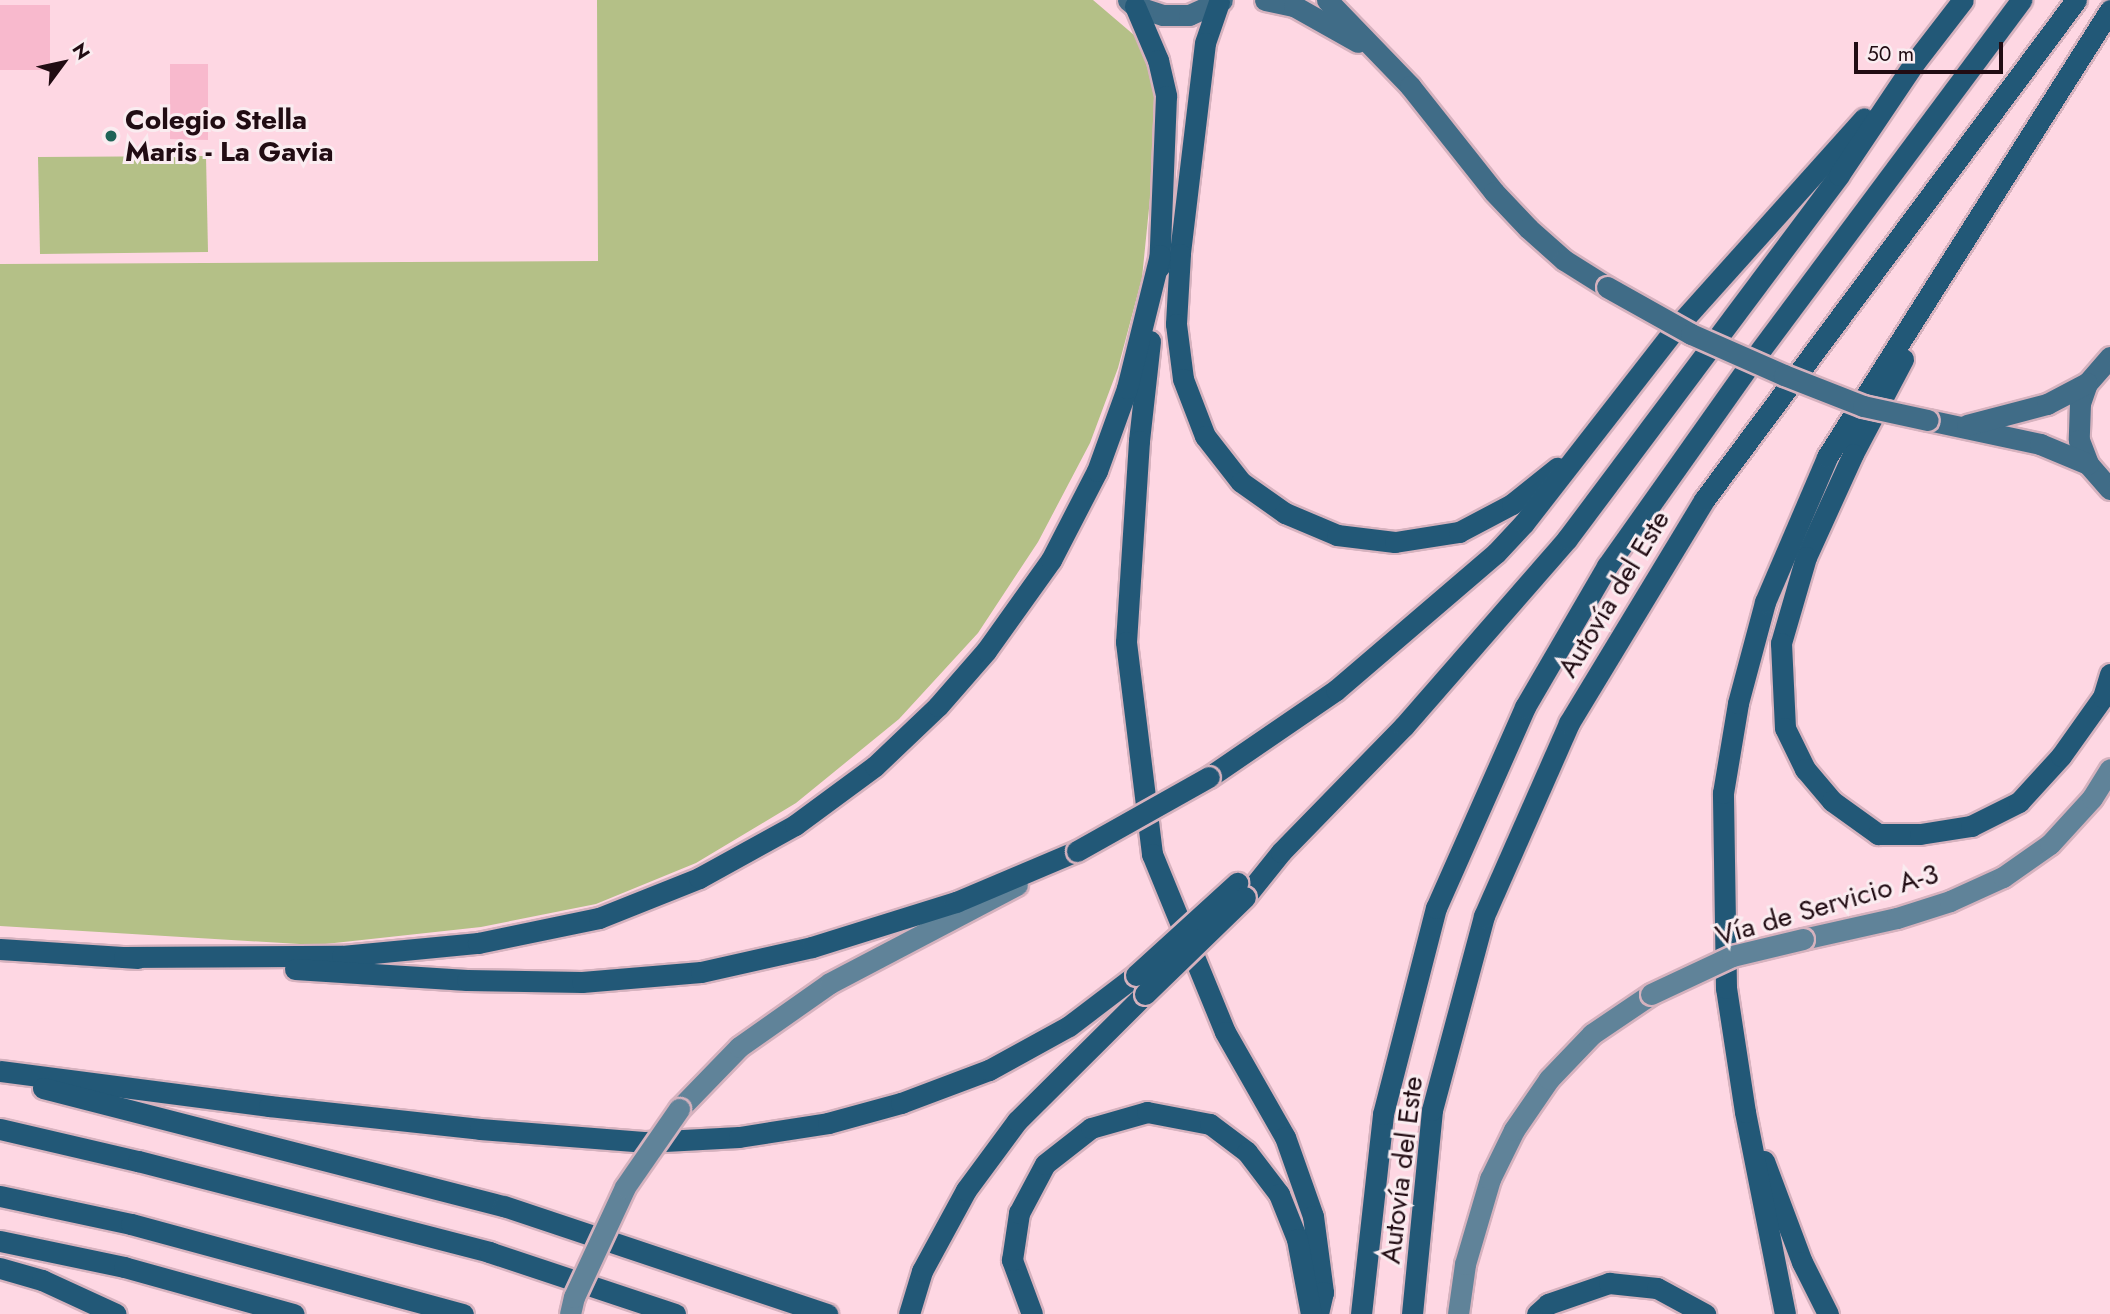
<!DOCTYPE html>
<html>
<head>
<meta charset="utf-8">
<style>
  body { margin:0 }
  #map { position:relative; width:2110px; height:1314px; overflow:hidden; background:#fed7e3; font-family:Jost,sans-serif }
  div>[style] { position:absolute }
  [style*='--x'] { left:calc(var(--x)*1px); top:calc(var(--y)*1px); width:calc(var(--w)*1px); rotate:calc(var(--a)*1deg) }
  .green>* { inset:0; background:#b4c087 }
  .building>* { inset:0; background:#f8b9cd }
  .roads { filter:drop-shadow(2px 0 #d6b2be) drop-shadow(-2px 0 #d6b2be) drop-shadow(0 2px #d6b2be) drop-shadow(0 -2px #d6b2be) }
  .secondary>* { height:21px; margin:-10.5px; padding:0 10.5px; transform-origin:10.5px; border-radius:10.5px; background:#608399 }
  .primary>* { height:21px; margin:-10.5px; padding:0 10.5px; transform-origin:10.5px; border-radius:10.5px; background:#406c87 }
  .highway>* { height:21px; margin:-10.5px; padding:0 10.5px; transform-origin:10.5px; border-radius:10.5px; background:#225877 }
  .bridges { filter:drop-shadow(2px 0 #d6b2be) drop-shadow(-2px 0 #d6b2be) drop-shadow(0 2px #d6b2be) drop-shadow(0 -2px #d6b2be) }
  .secondary-bridge>* { height:21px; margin:-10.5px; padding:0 10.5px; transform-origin:10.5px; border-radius:10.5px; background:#608399 }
  .primary-bridge>* { height:21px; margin:-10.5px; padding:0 10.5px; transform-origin:10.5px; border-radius:10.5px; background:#406c87 }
  .highway-bridge>* { height:21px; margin:-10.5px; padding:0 10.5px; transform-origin:10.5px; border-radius:10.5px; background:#225877 }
  .dots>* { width:19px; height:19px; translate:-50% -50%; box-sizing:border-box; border:4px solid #faecf0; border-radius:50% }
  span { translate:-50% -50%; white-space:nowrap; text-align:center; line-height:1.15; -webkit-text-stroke:6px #faecf0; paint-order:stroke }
  .poi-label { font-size:28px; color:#210c13; font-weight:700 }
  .left { translate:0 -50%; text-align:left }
  .street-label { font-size:28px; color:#210c13 }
  .north { position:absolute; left:28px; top:28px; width:70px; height:70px; -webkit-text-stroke:5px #faecf0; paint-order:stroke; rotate:57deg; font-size:19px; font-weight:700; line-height:28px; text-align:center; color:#210c13 }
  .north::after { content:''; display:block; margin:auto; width:24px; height:32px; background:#210c13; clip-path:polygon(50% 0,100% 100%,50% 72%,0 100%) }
  .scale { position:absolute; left:1854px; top:42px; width:149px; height:32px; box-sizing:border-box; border:4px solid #210c13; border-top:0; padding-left:9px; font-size:21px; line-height:24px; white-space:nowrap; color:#210c13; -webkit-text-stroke:5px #faecf0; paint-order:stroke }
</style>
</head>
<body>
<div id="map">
  <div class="green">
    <i style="clip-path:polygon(597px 0,1093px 0,1134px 35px,1151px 62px,1160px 99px,1142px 278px,1118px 368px,1090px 443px,1038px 542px,978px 633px,899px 719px,796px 803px,696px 863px,596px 904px,481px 927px,316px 945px,0 926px,0 264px,598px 261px)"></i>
    <i style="clip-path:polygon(206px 156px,208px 252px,40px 254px,38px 157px)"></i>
  </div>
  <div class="building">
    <i style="clip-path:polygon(0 5px,50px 5px,50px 70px,0 70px)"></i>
    <i style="clip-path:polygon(170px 64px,208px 64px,208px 140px,170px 139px)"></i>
  </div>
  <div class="roads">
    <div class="secondary">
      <i style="--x:1803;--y:939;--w:96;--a:-12.6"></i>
      <i style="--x:1897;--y:918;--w:56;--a:-17.8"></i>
      <i style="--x:1950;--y:901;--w:58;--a:-24.4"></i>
      <i style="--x:2003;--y:877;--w:57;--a:-35.1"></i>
      <i style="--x:2050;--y:844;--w:62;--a:-47.6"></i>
      <i style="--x:2092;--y:798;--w:34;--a:-58"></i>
      <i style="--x:679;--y:1109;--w:86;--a:-45.9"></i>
      <i style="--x:739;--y:1047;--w:111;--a:-35.1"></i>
      <i style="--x:830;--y:983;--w:211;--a:-27.7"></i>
      <i style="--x:1458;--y:1314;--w:50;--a:-82"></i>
      <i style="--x:1465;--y:1264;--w:89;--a:-73.6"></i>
      <i style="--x:1490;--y:1179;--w:55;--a:-63.9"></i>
      <i style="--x:1514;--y:1130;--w:62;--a:-55.5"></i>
      <i style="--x:1549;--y:1079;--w:62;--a:-46.3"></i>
      <i style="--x:1592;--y:1034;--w:71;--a:-34.1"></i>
    </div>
    <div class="primary">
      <i style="--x:1128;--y:0;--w:9;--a:41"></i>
      <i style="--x:1135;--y:6;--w:29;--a:18"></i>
      <i style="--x:1163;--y:15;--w:26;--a:0"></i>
      <i style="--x:1189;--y:15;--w:36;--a:-24"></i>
      <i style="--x:1265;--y:0;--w:30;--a:12"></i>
      <i style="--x:1294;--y:6;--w:73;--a:29.4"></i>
      <i style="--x:1327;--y:0;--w:120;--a:46"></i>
      <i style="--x:1410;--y:86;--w:135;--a:51.6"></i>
      <i style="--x:1494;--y:192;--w:50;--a:46.6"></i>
      <i style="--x:1528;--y:228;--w:48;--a:41.6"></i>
      <i style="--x:1564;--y:260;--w:51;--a:32.1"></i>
      <i style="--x:2110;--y:357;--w:35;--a:131"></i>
      <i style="--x:2087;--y:383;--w:21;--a:109"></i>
      <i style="--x:2080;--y:403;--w:37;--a:92"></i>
      <i style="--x:2079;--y:440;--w:26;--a:69"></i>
      <i style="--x:2088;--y:464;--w:33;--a:49"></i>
      <i style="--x:1928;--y:420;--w:115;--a:12.1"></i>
      <i style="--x:2040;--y:444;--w:52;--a:22.6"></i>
      <i style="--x:1967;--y:425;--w:83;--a:-14.7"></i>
      <i style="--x:2047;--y:404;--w:45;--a:-27.7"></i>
    </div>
    <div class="highway">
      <i style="--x:1219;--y:2;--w:43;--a:108.9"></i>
      <i style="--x:1205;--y:43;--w:212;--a:96.8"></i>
      <i style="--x:1180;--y:254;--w:70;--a:93.3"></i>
      <i style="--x:1176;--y:324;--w:55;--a:82.7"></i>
      <i style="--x:1183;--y:379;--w:61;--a:68.9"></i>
      <i style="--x:1205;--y:436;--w:58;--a:52"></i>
      <i style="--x:1241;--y:482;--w:54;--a:35.2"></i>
      <i style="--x:1285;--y:513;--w:56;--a:22.9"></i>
      <i style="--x:1337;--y:535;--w:58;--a:6.9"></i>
      <i style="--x:1395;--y:542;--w:65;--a:-8.9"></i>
      <i style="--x:1459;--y:532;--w:60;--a:-27.8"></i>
      <i style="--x:1512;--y:504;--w:58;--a:-38.7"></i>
      <i style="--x:1135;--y:6;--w:59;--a:66.9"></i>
      <i style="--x:1158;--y:60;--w:37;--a:77"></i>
      <i style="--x:1166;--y:96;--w:171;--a:92.3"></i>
      <i style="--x:1150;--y:341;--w:101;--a:96.3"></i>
      <i style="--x:1139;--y:441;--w:201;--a:93.7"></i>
      <i style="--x:1126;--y:642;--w:214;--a:83"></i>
      <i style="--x:1152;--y:854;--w:192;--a:67.7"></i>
      <i style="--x:1225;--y:1032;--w:121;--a:60.3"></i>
      <i style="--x:1285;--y:1137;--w:84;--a:70.5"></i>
      <i style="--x:1313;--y:1216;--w:77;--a:82.5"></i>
      <i style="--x:1323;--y:1292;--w:23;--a:103"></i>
      <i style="--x:1903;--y:359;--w:107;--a:117.8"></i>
      <i style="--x:1853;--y:454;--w:113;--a:114.5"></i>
      <i style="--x:1806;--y:557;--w:90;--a:106.2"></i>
      <i style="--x:1781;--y:643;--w:85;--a:87.3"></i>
      <i style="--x:1785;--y:728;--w:46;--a:64"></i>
      <i style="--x:1805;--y:769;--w:42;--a:49.8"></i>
      <i style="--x:1832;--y:801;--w:57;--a:35.7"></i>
      <i style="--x:1878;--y:834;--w:42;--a:0"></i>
      <i style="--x:1920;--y:834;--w:52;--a:-8.9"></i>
      <i style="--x:1971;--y:826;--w:54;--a:-26.6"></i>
      <i style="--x:2019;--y:802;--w:62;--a:-47.6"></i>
      <i style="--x:2061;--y:756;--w:72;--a:-54.6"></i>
      <i style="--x:2103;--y:697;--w:24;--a:-73"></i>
      <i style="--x:1209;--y:777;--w:154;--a:-34.4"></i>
      <i style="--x:1336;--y:690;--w:211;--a:-40.6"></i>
      <i style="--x:1496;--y:553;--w:41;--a:-47"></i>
      <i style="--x:1524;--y:523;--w:246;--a:-52.1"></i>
      <i style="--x:1675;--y:329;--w:283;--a:-48.1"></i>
      <i style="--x:1245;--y:897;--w:58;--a:-51.3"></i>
      <i style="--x:1281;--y:852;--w:176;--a:-45.7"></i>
      <i style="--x:1404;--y:726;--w:248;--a:-48.9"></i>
      <i style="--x:1567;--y:539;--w:454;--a:-53.2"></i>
      <i style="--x:1839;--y:175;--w:136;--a:-56.1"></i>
      <i style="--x:1915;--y:62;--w:78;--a:-52.3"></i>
      <i style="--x:0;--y:949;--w:138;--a:3.7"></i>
      <i style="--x:124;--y:957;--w:218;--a:-0.3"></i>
      <i style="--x:342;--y:956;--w:137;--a:-5.5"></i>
      <i style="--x:478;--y:943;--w:124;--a:-11.7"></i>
      <i style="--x:599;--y:918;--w:108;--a:-21.8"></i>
      <i style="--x:699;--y:878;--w:110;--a:-28.9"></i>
      <i style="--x:795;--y:825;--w:99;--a:-36.4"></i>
      <i style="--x:875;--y:766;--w:87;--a:-43.6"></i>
      <i style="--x:938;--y:706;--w:73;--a:-48.9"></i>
      <i style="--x:986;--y:651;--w:112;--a:-54.5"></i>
      <i style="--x:1051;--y:560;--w:100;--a:-62.7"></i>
      <i style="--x:1097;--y:471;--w:88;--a:-70.1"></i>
      <i style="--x:1127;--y:388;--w:137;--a:-76.1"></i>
      <i style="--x:295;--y:969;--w:172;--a:3.7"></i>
      <i style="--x:467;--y:980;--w:115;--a:1"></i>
      <i style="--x:582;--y:982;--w:119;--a:-4.8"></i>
      <i style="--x:701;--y:972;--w:114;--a:-12.7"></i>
      <i style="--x:812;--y:947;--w:151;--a:-17.4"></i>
      <i style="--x:956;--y:902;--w:131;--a:-22.9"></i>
      <i style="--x:0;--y:1071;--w:271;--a:7.4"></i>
      <i style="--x:269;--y:1106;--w:212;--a:6.2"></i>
      <i style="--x:480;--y:1129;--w:167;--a:4.5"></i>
      <i style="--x:646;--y:1142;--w:93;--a:-3.1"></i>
      <i style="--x:739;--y:1137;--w:90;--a:-8.9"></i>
      <i style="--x:828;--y:1123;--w:76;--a:-15.3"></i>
      <i style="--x:901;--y:1103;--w:94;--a:-20.6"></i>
      <i style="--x:989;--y:1070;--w:91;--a:-28.8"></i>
      <i style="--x:1069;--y:1026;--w:84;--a:-37.3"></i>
      <i style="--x:43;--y:1088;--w:476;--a:14.4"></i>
      <i style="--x:504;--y:1206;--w:341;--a:18.5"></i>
      <i style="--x:0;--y:1129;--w:142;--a:13.1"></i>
      <i style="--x:138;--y:1161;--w:363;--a:14.5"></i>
      <i style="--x:489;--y:1252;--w:196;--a:18.4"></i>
      <i style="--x:1764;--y:1161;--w:108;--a:69.4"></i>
      <i style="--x:1802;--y:1262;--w:58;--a:63.4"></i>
      <i style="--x:0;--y:1196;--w:134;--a:12.1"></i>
      <i style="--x:131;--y:1224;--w:344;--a:15.2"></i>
      <i style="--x:0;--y:1241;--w:127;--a:11.8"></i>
      <i style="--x:124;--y:1267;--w:176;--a:15.5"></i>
      <i style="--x:0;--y:1268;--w:44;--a:15.9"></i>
      <i style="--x:42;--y:1280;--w:81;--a:24.7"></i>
      <i style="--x:909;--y:1314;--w:45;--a:-73.2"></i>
      <i style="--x:922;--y:1271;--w:92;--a:-61.5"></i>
      <i style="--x:966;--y:1190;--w:86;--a:-53.5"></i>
      <i style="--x:1017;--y:1121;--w:180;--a:-44.8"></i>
      <i style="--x:1032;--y:1314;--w:58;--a:-110.3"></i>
      <i style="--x:1012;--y:1260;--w:48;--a:-81.5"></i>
      <i style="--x:1019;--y:1213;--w:55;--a:-62"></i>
      <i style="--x:1045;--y:1164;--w:58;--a:-38"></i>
      <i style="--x:1091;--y:1128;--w:58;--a:-15.9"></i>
      <i style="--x:1147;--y:1112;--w:64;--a:10.8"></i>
      <i style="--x:1210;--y:1124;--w:46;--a:37.1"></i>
      <i style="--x:1247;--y:1152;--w:53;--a:52.7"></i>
      <i style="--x:1279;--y:1194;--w:48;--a:68.2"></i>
      <i style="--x:1297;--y:1239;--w:76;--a:79.4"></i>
      <i style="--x:1361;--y:1314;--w:201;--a:-83.7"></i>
      <i style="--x:1383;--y:1114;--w:213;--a:-75.6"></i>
      <i style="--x:1436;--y:908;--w:220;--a:-66.1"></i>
      <i style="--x:1525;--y:707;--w:163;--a:-59.8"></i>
      <i style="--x:1607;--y:566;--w:252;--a:-54.7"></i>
      <i style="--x:1753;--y:360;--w:449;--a:-53.3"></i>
      <i style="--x:1412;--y:1314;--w:205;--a:-84.4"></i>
      <i style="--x:1432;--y:1110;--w:201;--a:-75"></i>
      <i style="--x:1484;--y:916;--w:211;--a:-66.2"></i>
      <i style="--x:1569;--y:723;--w:261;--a:-58.8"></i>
      <i style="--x:1704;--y:500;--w:623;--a:-53.35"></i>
      <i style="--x:1537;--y:1314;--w:15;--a:-42"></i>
      <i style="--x:1548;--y:1304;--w:65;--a:-19"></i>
      <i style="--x:1609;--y:1283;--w:48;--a:5.9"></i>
      <i style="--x:1657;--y:1288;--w:55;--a:28.4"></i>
      <i style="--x:1785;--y:1314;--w:206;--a:-101.2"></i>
      <i style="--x:1745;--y:1112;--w:125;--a:-98.7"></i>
      <i style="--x:1726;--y:988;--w:195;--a:-90.9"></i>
      <i style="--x:1723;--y:793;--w:91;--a:-80.5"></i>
      <i style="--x:1738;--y:703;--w:105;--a:-75"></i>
      <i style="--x:1765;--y:602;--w:158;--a:-66.8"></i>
      <i style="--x:1827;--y:457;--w:529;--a:-57.66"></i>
    </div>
  </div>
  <div class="bridges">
    <div class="secondary-bridge">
      <i style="--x:1651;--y:994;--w:89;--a:-25.1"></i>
      <i style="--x:1732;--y:956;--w:73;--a:-13.5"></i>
      <i style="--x:570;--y:1314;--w:17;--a:-77"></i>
      <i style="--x:574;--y:1297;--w:121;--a:-65.1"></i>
      <i style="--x:625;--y:1187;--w:95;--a:-55.3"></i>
    </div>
    <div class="primary-bridge">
      <i style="--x:1607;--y:287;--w:96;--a:29.2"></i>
      <i style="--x:1691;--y:334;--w:102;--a:23.8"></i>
      <i style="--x:1784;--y:375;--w:85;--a:21.4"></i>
      <i style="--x:1863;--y:406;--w:66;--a:12.2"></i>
    </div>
    <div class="highway-bridge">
      <i style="--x:1077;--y:851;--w:151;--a:-29.3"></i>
      <i style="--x:1136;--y:975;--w:137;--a:-42.3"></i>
      <i style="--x:1145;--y:994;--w:139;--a:-44.1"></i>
    </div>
  </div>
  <div class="dots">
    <i style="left:111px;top:136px;background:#1e6457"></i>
  </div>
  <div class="poi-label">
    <span class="left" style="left:125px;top:136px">Colegio Stella<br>Maris - La Gavia</span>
  </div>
  <div class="street-label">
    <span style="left:1614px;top:594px;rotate:-59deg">Autovía del Este</span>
    <span style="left:1827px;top:905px;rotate:-16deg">Vía de Servicio A-3</span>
    <span style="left:1402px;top:1170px;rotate:-83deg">Autovía del Este</span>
  </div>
  <div class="north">N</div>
  <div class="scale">50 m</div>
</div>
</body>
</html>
